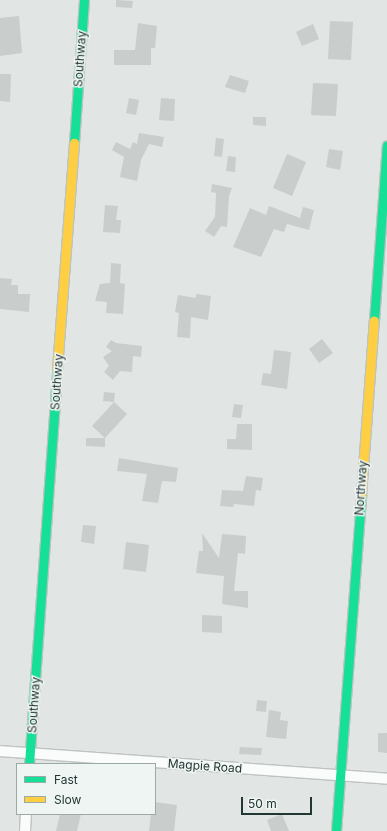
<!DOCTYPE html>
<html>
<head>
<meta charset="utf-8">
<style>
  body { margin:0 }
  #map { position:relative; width:387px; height:831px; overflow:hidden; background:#e1e6e4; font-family:Inter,sans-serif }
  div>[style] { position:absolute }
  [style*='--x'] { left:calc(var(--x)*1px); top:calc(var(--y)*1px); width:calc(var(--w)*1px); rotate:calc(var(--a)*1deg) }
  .building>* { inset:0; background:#c9cdcc }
  .roads { filter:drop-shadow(1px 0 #bec3c1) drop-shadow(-1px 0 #bec3c1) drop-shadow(0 1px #bec3c1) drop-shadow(0 -1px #bec3c1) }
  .street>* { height:10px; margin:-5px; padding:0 5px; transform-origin:5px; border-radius:5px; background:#fafbfb }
  .fast>* { height:9px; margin:-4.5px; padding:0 4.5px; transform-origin:4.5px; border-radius:4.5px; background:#16e098 }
  .slow>* { height:9px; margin:-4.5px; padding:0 4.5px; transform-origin:4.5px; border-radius:4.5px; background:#ffcf43 }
  span { translate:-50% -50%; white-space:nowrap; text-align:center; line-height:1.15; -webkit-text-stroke:3px #eff5f3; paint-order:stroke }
  .street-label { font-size:12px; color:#223633 }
  .legend { position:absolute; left:16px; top:763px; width:140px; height:52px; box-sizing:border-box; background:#eff5f3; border:1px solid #9da9a6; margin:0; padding:5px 7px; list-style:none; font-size:12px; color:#223633 }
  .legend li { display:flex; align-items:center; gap:8px; height:20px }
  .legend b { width:20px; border:1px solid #9da9a6 }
  .scale { position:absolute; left:241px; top:797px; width:71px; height:18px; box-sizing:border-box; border:2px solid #223633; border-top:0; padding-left:5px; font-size:12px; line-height:14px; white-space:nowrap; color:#223633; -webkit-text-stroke:3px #eff5f3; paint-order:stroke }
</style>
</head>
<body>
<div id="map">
  <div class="building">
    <i style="clip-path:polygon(116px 0,133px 1px,132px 8px,116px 7px)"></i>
    <i style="clip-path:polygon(19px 16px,22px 53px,0 56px,0 18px)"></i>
    <i style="clip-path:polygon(330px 21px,353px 22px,351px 60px,328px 59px)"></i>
    <i style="clip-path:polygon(138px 23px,157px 26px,155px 48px,151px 48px,151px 65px,114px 65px,114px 50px,135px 50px)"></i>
    <i style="clip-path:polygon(313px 24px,319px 39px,302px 46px,296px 32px)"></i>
    <i style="clip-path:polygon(0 74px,11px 74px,10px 102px,0 101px)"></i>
    <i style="clip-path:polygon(230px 75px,249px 81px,245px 93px,225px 87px)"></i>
    <i style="clip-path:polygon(313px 83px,338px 84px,336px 116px,311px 115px)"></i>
    <i style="clip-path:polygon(129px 98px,139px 100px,136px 115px,126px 113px)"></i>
    <i style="clip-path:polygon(161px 98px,175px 99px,174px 121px,159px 120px)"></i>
    <i style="clip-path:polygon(253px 117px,266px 117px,266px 126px,253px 125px)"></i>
    <i style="clip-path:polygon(139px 133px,164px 137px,162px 147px,149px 144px,141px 160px,137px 181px,120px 177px,124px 157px,112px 150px,116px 142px,130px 149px,133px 142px,137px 144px)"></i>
    <i style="clip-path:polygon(216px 138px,224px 139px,222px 157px,214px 156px)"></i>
    <i style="clip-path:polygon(329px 149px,343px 151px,340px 170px,326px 167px)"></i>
    <i style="clip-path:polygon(287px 154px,306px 162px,292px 196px,273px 188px)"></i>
    <i style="clip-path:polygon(228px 156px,236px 157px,235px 172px,226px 171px)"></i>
    <i style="clip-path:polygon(212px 184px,232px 188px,229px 196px,227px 227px,221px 226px,214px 237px,205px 231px,215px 217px,216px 193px,211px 192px)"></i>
    <i style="clip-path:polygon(105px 205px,118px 206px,116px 220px,121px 220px,120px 233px,103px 232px)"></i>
    <i style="clip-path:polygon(269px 206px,300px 218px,303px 207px,314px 210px,309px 230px,287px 224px,284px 232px,274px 229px,261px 257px,233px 247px,250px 208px,266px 215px)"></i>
    <i style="clip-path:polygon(111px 263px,121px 264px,120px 283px,125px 284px,123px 314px,106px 313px,107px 302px,95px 301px,100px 284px,110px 283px)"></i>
    <i style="clip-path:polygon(0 278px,12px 279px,11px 285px,18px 285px,18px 294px,30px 294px,29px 312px,0 309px)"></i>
    <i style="clip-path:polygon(196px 294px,211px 296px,208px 320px,191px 317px,190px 338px,177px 337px,179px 313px,175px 312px,178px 295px,196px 298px)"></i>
    <i style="clip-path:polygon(322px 339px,333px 353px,319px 363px,309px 349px)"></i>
    <i style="clip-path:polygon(111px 340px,116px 343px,142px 346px,141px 357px,133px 356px,132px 372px,120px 371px,113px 380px,104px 372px,109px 366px,103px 357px,112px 351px,106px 347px)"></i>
    <i style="clip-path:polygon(274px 350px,291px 352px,287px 389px,261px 385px,263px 373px,271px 374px)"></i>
    <i style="clip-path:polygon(104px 392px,115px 393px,114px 402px,103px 401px)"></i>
    <i style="clip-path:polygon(114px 402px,127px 414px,105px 438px,92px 426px)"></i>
    <i style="clip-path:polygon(234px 404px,243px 405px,241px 418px,232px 417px)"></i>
    <i style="clip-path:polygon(237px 424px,252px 424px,252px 450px,227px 449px,227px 439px,236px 439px)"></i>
    <i style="clip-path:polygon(86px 438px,105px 438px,105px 447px,86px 446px)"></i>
    <i style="clip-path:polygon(119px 458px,178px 468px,176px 482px,162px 481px,158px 503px,142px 501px,147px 474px,117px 471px)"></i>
    <i style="clip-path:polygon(246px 476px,263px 478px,261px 491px,256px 490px,254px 506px,234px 504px,233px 507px,220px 506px,222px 490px,243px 491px)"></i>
    <i style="clip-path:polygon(83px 525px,96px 526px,94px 544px,81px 542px)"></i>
    <i style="clip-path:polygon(202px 533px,219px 558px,222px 534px,246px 536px,245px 554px,238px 553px,234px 591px,248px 591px,248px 608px,222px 604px,224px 576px,196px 573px,199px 551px,203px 551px)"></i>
    <i style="clip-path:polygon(126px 542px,149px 545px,146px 572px,123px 569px)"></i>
    <i style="clip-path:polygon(202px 615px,222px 616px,222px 633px,202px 632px)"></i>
    <i style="clip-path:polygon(257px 700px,267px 701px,266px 712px,256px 711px)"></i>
    <i style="clip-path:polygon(269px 710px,281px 712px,280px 720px,288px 721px,286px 739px,266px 737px)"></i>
    <i style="clip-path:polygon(378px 733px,387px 733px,387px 753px,378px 752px)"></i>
    <i style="clip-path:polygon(240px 747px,262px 748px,261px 755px,239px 754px)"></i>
    <i style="clip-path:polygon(155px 802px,177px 805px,174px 831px,149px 831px,151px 814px,155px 814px)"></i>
    <i style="clip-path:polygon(60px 814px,81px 814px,77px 831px,56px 831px)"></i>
    <i style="clip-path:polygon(282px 814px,289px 831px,271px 831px,267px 820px)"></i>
  </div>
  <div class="roads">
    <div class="street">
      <i style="--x:0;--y:751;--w:388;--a:4.1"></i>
      <i style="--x:25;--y:831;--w:17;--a:-87"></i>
    </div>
    <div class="fast">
      <i style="--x:74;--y:143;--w:143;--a:-86"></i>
      <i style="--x:374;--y:320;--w:175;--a:-85.8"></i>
      <i style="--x:29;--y:764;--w:396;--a:-85.9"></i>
      <i style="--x:336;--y:831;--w:337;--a:-85.7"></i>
    </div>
    <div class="slow">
      <i style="--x:57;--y:369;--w:227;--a:-85.7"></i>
      <i style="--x:361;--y:495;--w:175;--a:-85.8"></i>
    </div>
  </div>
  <div class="street-label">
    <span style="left:80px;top:59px;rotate:-86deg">Southway</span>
    <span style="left:57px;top:382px;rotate:-86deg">Southway</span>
    <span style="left:361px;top:488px;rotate:-86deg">Northway</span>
    <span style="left:34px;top:705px;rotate:-86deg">Southway</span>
    <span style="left:205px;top:766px;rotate:4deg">Magpie Road</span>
  </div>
  <ul class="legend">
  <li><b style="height:5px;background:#16e098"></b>Fast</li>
  <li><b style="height:5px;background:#ffcf43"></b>Slow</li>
  </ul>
  <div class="scale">50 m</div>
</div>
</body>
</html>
